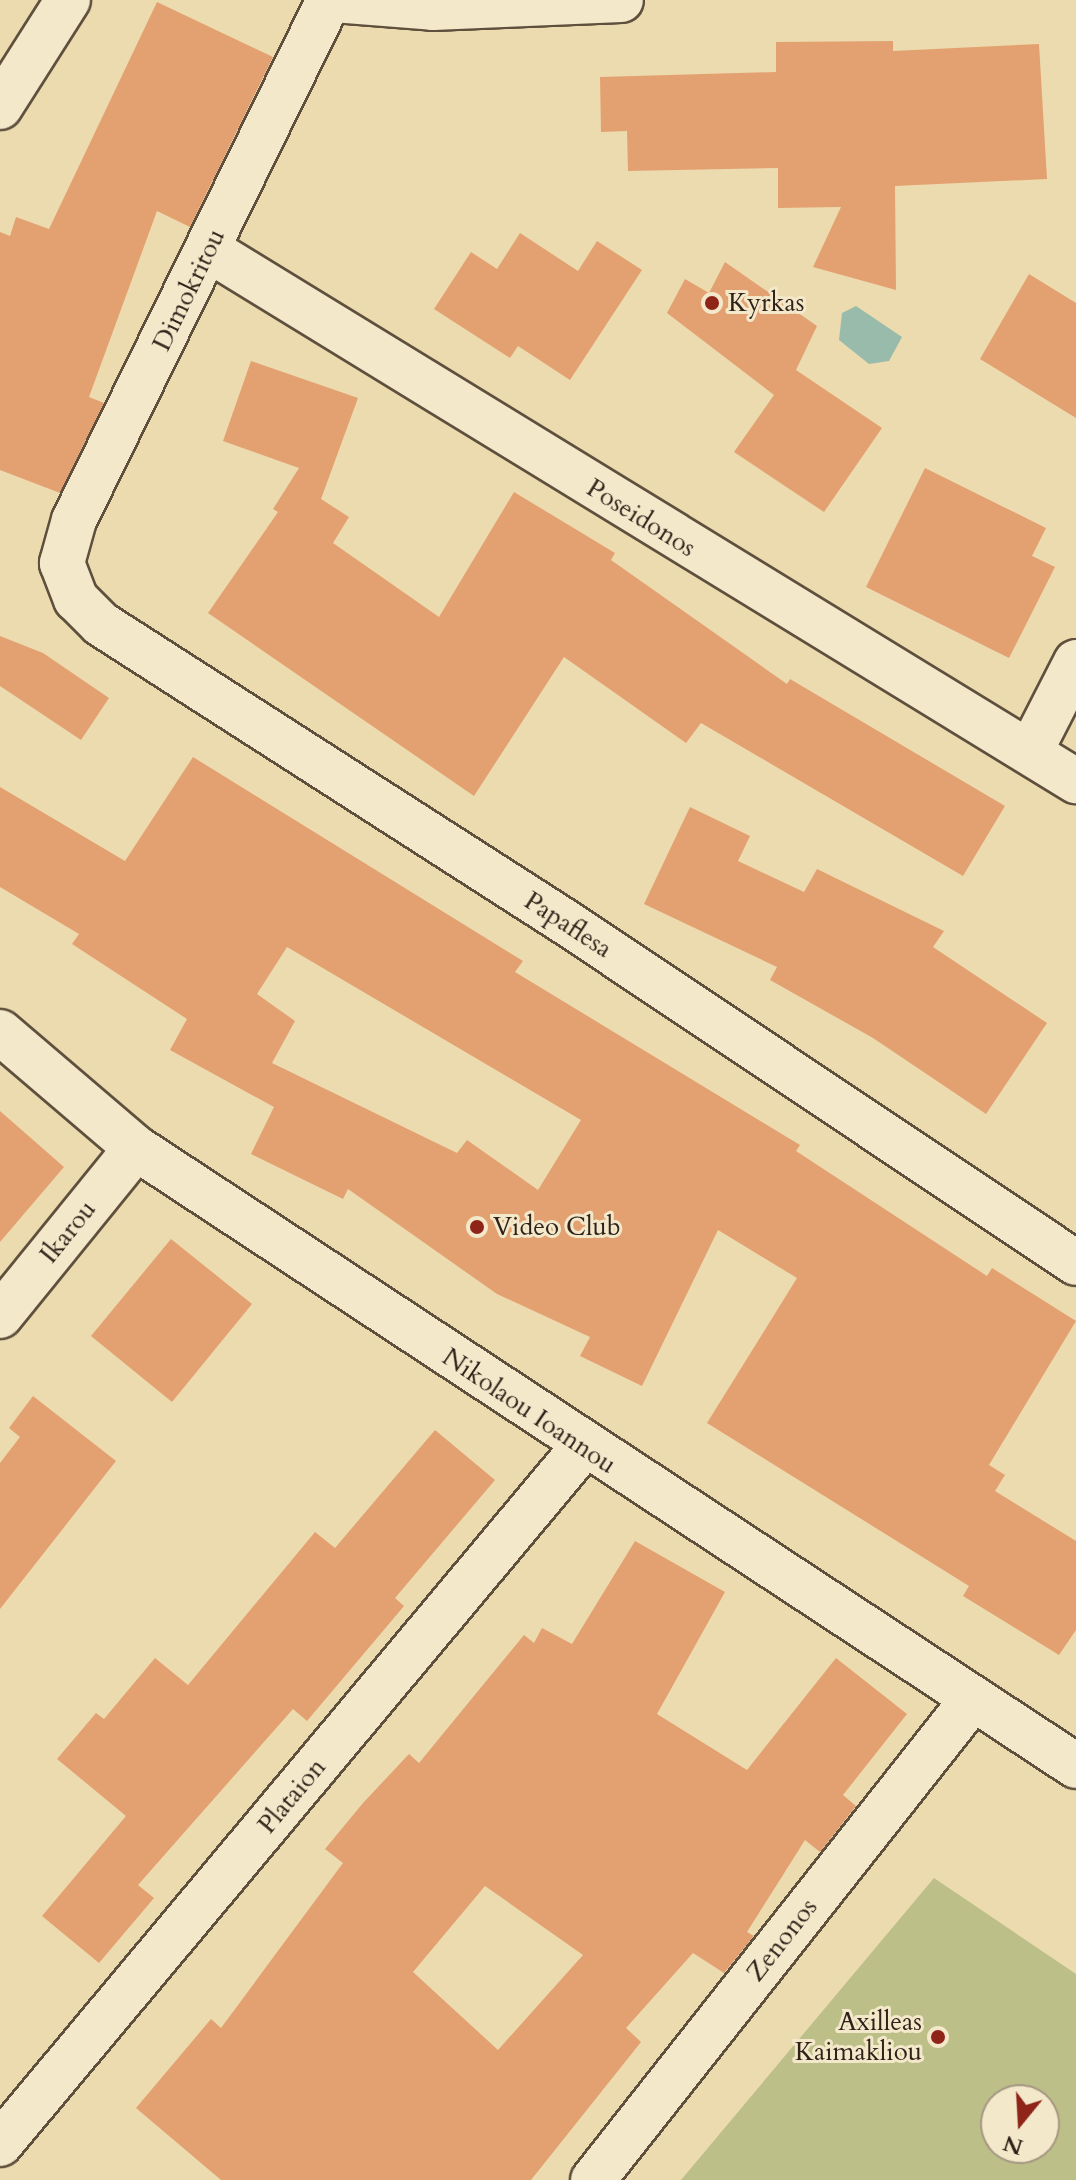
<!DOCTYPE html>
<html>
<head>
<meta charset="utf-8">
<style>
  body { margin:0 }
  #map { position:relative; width:1076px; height:2180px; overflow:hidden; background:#ecdbae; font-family:Cardo,serif }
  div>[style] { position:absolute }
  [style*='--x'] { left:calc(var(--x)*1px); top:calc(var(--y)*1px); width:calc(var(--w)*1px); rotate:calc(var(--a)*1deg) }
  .green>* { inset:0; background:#bcbf88 }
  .water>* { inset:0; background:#99bbac }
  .building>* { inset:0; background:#e3a172 }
  .roads { filter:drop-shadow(2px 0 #5f503e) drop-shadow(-2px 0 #5f503e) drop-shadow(0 2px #5f503e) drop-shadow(0 -2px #5f503e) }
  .minor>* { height:44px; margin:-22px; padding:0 22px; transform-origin:22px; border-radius:22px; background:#f3e8ca }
  .dots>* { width:22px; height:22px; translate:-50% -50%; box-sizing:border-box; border:4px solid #f3e8ca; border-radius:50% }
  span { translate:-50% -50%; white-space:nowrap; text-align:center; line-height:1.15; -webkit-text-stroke:6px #f3e8ca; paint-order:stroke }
  .street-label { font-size:26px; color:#302119 }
  .poi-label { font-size:26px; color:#302119 }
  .left { translate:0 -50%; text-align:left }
  .right { translate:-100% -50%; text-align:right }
  .north { position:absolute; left:980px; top:2084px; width:80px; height:80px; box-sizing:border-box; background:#f3e8ca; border:2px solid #a59883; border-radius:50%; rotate:198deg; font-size:22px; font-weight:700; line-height:32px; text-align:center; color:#302119 }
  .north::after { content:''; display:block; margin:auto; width:28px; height:36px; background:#8f2418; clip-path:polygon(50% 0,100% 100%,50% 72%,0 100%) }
</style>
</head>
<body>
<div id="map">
  <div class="green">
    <i style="clip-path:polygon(evenodd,934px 1878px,1076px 1974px,1076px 2180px,681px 2180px,934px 1878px,996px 2100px,1044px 2100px,1044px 2148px,996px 2148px,996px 2100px)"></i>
  </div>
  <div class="water">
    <i style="clip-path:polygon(856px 306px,902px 337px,889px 361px,869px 364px,839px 340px,842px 313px)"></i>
  </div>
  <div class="building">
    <i style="clip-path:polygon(157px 2px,273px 57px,190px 227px,157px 211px,89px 397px,104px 403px,60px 493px,0 470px,0 232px,10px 236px,16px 217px,49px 229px)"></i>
    <i style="clip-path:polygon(893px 41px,893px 51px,1039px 44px,1047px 179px,895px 186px,896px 290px,813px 267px,841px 207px,778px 208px,778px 168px,628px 171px,627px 131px,601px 132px,600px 77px,776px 72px,776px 42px)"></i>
    <i style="clip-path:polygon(520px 233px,578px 271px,597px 241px,642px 270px,570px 380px,518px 346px,510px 358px,434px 309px,471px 252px,497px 269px)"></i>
    <i style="clip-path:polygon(725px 262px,817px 326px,796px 370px,882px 428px,824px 512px,734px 452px,774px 395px,667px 313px,685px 279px,709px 293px)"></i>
    <i style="clip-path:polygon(1029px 274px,1076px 303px,1076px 418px,980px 359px)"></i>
    <i style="clip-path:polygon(251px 361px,358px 398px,321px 499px,349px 517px,333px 543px,439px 617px,514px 492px,615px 553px,611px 560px,787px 684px,790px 679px,1005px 806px,963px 876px,701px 723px,686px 743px,564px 657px,474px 796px,208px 613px,278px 512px,273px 509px,299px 468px,223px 441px)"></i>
    <i style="clip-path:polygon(925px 468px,1046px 528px,1032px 556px,1055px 567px,1009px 658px,866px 587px)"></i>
    <i style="clip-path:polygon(0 636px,43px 653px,109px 698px,81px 740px,0 686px)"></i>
    <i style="clip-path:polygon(evenodd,193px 757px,523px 961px,515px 972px,800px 1145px,796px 1151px,987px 1276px,992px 1268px,1076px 1321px,989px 1465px,1005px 1475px,995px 1491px,1076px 1541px,1076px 1630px,1059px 1655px,963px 1596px,969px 1586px,707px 1423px,797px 1278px,718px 1230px,642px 1386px,580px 1356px,590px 1337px,497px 1294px,348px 1189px,343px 1199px,251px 1154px,274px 1107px,170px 1050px,187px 1019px,72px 944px,79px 934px,0 887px,0 787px,125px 861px,193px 757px,287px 947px,581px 1120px,538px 1190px,467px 1140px,457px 1153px,272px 1063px,295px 1021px,257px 994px,287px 947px)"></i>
    <i style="clip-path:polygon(690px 807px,750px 836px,738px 861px,804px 892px,817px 869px,944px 931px,933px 947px,1047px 1023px,986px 1114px,873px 1038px,770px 980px,777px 967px,644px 904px)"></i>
    <i style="clip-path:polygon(0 1111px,64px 1167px,0 1242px)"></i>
    <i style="clip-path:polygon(171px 1239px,252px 1304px,172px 1402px,91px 1336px)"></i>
    <i style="clip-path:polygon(33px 1396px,116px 1461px,0 1609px,0 1463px,20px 1437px,9px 1428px)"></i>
    <i style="clip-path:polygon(435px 1430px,495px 1480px,395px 1598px,404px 1606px,307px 1721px,293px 1709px,138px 1885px,154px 1898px,99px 1963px,42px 1916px,126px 1816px,57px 1759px,96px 1713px,104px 1719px,155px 1658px,188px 1685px,315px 1532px,335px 1548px)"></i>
    <i style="clip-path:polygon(evenodd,635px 1541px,725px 1592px,657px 1714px,747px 1770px,836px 1658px,907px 1714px,843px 1795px,856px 1806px,820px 1852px,805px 1840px,747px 1932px,754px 1936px,724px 1973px,693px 1953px,626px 2028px,641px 2042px,531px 2180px,221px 2180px,136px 2108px,211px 2019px,221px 2028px,343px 1863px,325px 1849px,363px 1803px,409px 1754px,419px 1763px,524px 1635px,534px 1643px,542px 1628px,572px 1644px,635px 1541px,485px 1886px,583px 1955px,498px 2050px,413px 1972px,485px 1886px)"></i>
  </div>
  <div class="roads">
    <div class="minor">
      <i style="--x:329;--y:0;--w:579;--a:116.12"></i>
      <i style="--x:74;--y:520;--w:45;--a:105.6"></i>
      <i style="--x:62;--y:563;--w:39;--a:69"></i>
      <i style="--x:76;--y:599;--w:35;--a:45"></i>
      <i style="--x:101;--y:624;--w:554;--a:32.69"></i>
      <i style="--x:567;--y:923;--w:612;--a:33.74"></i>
      <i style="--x:334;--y:0;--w:99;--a:4.6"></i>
      <i style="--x:433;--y:8;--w:188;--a:-2.4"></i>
      <i style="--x:0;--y:107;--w:127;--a:-57.6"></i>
      <i style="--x:209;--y:250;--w:1017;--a:31.49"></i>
      <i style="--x:1030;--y:752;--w:101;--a:-62.9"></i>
      <i style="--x:0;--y:1032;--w:179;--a:40.5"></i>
      <i style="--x:136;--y:1148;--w:1125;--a:33.32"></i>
      <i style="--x:0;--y:1316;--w:216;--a:-51"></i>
      <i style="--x:0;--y:2144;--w:909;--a:-50.09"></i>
      <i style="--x:593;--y:2180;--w:612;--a:-51.71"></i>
    </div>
  </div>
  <div class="dots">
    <i style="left:712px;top:303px;background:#8f2418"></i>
    <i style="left:477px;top:1227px;background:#8f2418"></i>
    <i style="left:938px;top:2037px;background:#8f2418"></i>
  </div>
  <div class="street-label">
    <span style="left:189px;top:290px;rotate:-64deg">Dimokritou</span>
    <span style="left:641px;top:518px;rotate:32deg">Poseidonos</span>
    <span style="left:568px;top:925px;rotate:33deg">Papaflesa</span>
    <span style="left:68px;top:1232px;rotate:-51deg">Ikarou</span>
    <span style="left:529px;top:1411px;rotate:34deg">Nikolaou Ioannou</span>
    <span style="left:292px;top:1796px;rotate:-50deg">Plataion</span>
    <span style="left:782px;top:1940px;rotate:-52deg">Zenonos</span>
  </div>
  <div class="poi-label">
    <span class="left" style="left:728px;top:303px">Kyrkas</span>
    <span class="left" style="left:493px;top:1227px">Video Club</span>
    <span class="right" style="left:922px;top:2037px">Axilleas<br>Kaimakliou</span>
  </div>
  <div class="north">N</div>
</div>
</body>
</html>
